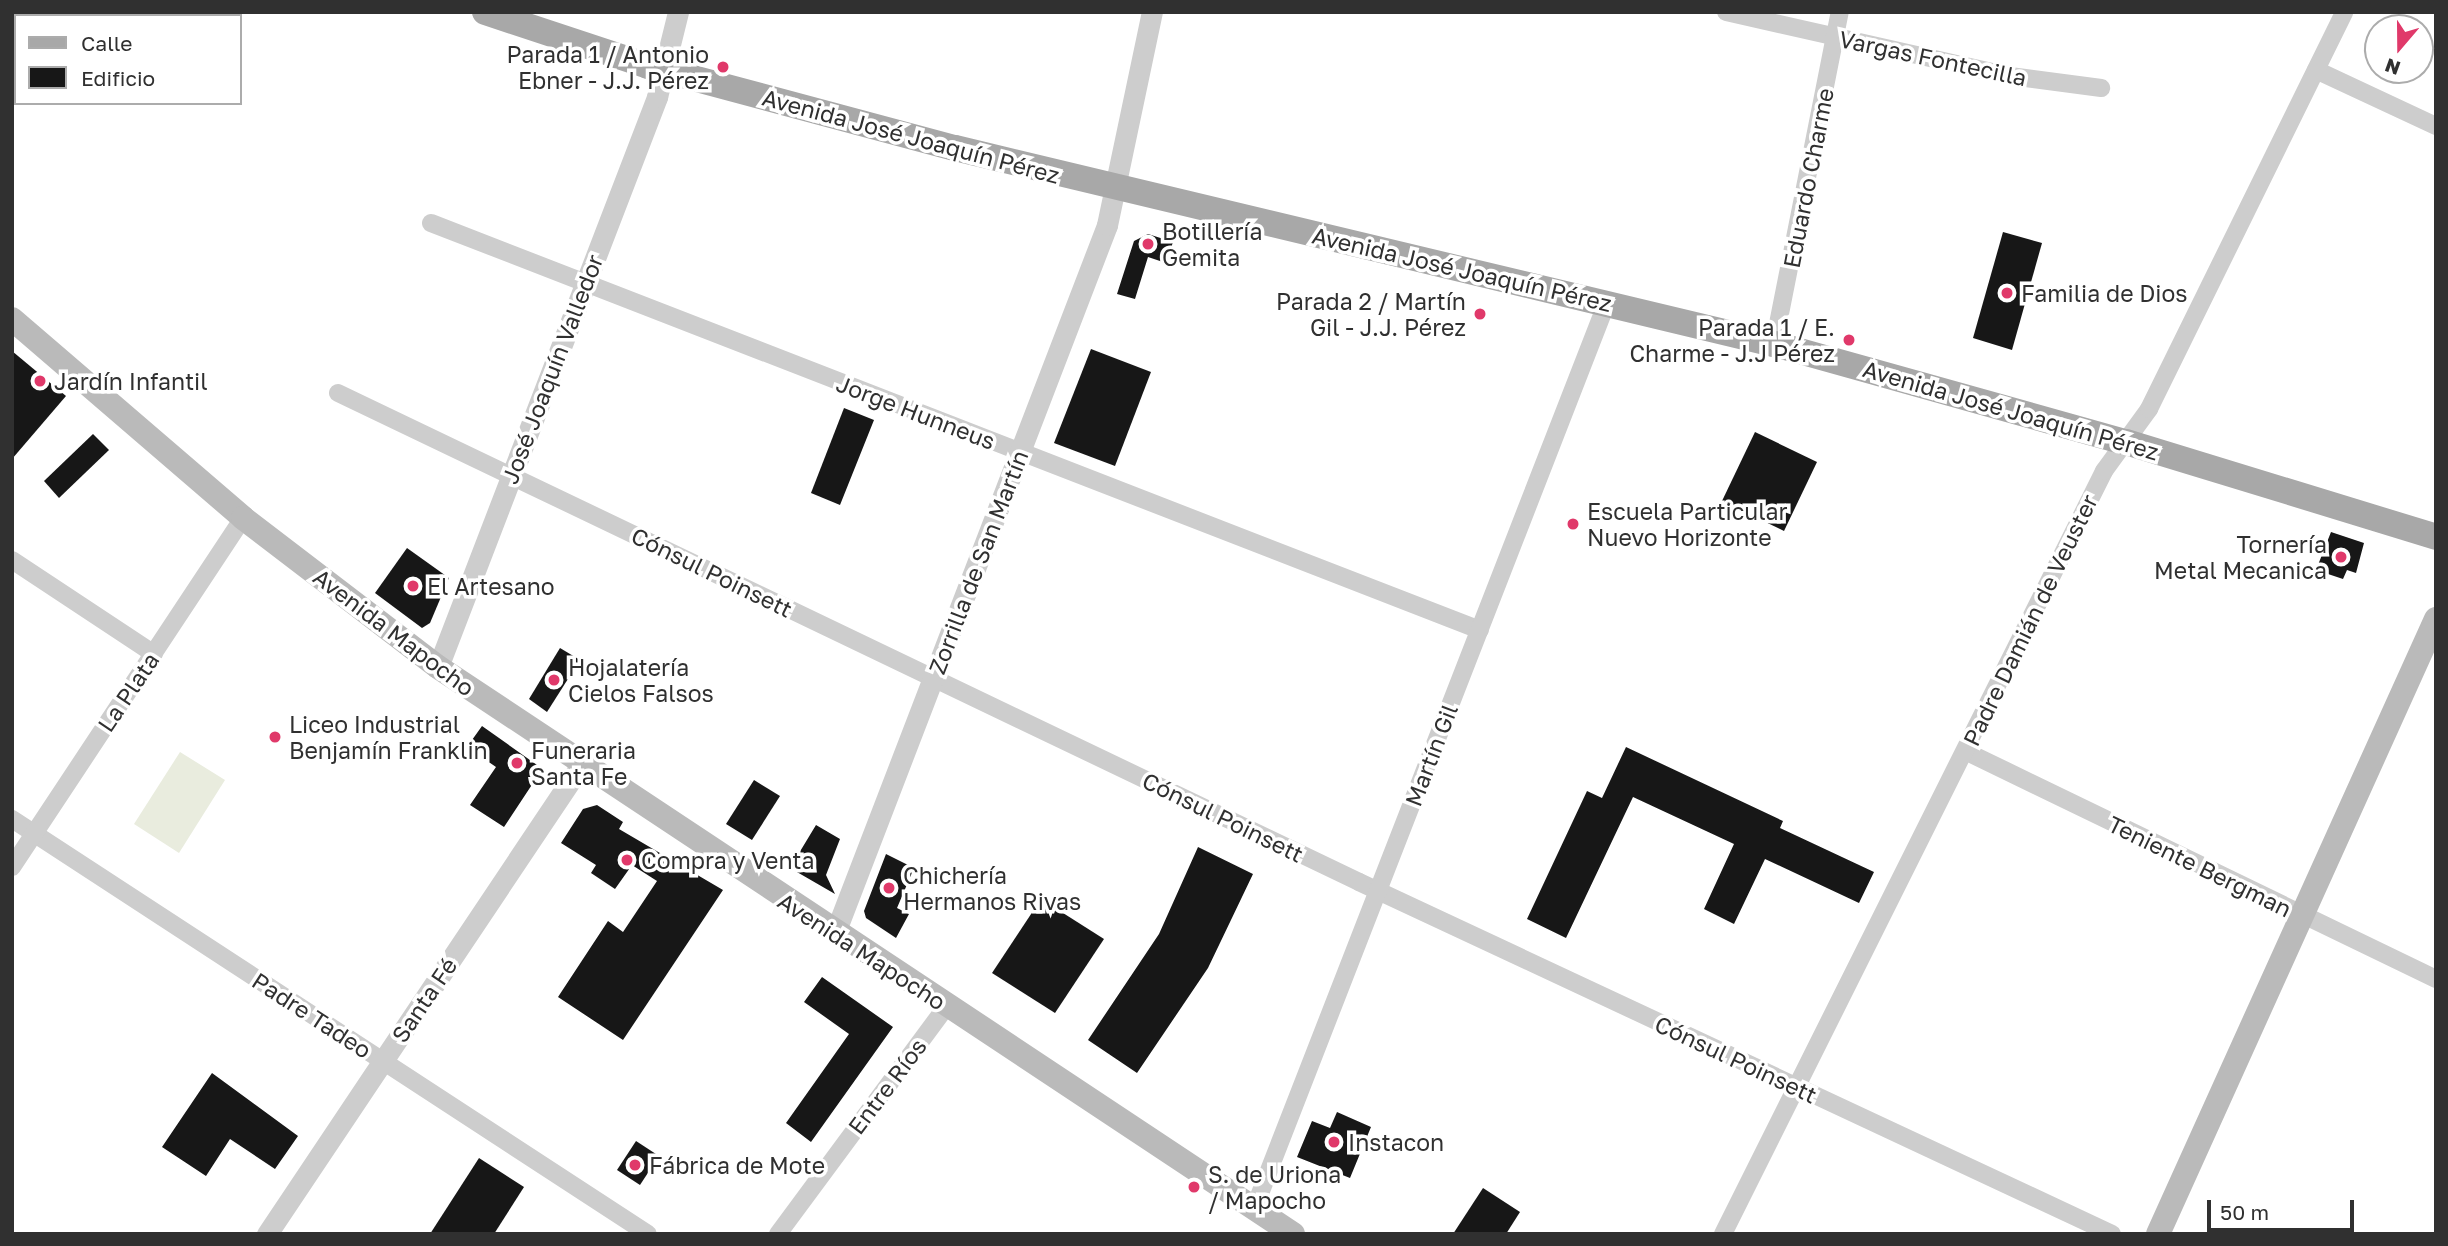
<!DOCTYPE html>
<html>
<head>
<meta charset="utf-8">
<style>
  body { margin:0 }
  #map { position:relative; width:2448px; height:1246px; overflow:hidden; background:#fff; font-family:"Golos Text",sans-serif }
  div>[style] { position:absolute }
  [style*='--x'] { left:calc(var(--x)*1px); top:calc(var(--y)*1px); width:calc(var(--w)*1px); rotate:calc(var(--a)*1deg) }
  .green>* { inset:0; background:#e9ecde }
  .building>* { inset:0; background:#171717 }
  .minor>* { height:18px; margin:-9px; padding:0 9px; transform-origin:9px; border-radius:9px; background:#cdcdcd }
  .tertiary>* { height:21px; margin:-10.5px; padding:0 10.5px; transform-origin:10.5px; border-radius:10.5px; background:#cdcdcd }
  .secondary>* { height:24px; margin:-12px; padding:0 12px; transform-origin:12px; border-radius:12px; background:#bababa }
  .primary>* { height:26px; margin:-13px; padding:0 13px; transform-origin:13px; border-radius:13px; background:#a8a8a8 }
  .dots>* { width:19px; height:19px; translate:-50% -50%; box-sizing:border-box; border:4px solid #fff; border-radius:50% }
  span { translate:-50% -50%; white-space:nowrap; text-align:center; line-height:1.15; -webkit-text-stroke:7px #fff; paint-order:stroke }
  .poi-label { font-size:23px; color:#303030 }
  .right { translate:-100% -50%; text-align:right }
  .left { translate:0 -50%; text-align:left }
  .street-label { font-size:23px; color:#303030 }
  .frame { position:absolute; inset:0; border:14px solid #303030; pointer-events:none }
  .legend { position:absolute; left:14px; top:14px; width:228px; height:91px; box-sizing:border-box; background:#fff; border:2px solid #acacac; margin:0; padding:9px 12px; list-style:none; font-size:21px; color:#303030 }
  .legend li { display:flex; align-items:center; gap:14px; height:35px }
  .legend b { width:35px; border:2px solid #acacac }
  .north { position:absolute; left:2364px; top:14px; width:70px; height:70px; box-sizing:border-box; background:#fff; border:2px solid #acacac; border-radius:50%; rotate:200deg; font-size:19px; font-weight:700; line-height:28px; text-align:center; color:#303030 }
  .north::after { content:''; display:block; margin:auto; width:24px; height:32px; background:#e0396a; clip-path:polygon(50% 0,100% 100%,50% 72%,0 100%) }
  .scale { position:absolute; left:2207px; top:1200px; width:147px; height:32px; box-sizing:border-box; border:4px solid #303030; border-top:0; padding-left:9px; font-size:21px; line-height:24px; white-space:nowrap; color:#303030; -webkit-text-stroke:5px #fff; paint-order:stroke }
</style>
</head>
<body>
<div id="map">
  <div class="green">
    <i style="clip-path:polygon(180px 752px,225px 780px,179px 853px,134px 824px)"></i>
  </div>
  <div class="building">
    <i style="clip-path:polygon(2003px 232px,2042px 243px,2012px 350px,1973px 338px)"></i>
    <i style="clip-path:polygon(1148px 234px,1173px 242px,1166px 263px,1148px 257px,1135px 299px,1117px 294px,1134px 241px)"></i>
    <i style="clip-path:polygon(1091px 349px,1151px 372px,1115px 466px,1054px 443px)"></i>
    <i style="clip-path:polygon(12px 351px,66px 396px,12px 459px)"></i>
    <i style="clip-path:polygon(844px 408px,874px 420px,840px 505px,811px 493px)"></i>
    <i style="clip-path:polygon(1755px 432px,1817px 462px,1784px 531px,1722px 501px)"></i>
    <i style="clip-path:polygon(93px 434px,109px 450px,59px 498px,44px 481px)"></i>
    <i style="clip-path:polygon(2331px 532px,2364px 543px,2356px 573px,2347px 570px,2343px 579px,2316px 570px)"></i>
    <i style="clip-path:polygon(407px 548px,449px 578px,430px 623px,422px 628px,375px 593px)"></i>
    <i style="clip-path:polygon(560px 648px,580px 660px,547px 712px,529px 699px)"></i>
    <i style="clip-path:polygon(482px 726px,537px 765px,539px 774px,504px 827px,470px 805px,496px 767px,467px 747px)"></i>
    <i style="clip-path:polygon(1626px 747px,1783px 821px,1780px 828px,1874px 872px,1859px 903px,1765px 859px,1734px 924px,1704px 909px,1734px 844px,1633px 797px,1566px 938px,1527px 919px,1587px 791px,1602px 798px)"></i>
    <i style="clip-path:polygon(754px 780px,780px 796px,752px 840px,726px 824px)"></i>
    <i style="clip-path:polygon(597px 805px,623px 822px,619px 829px,723px 890px,623px 1040px,558px 997px,608px 921px,623px 932px,657px 881px,632px 865px,615px 889px,591px 873px,596px 865px,561px 843px,583px 809px)"></i>
    <i style="clip-path:polygon(816px 825px,840px 839px,826px 875px,835px 894px,790px 868px)"></i>
    <i style="clip-path:polygon(1198px 847px,1253px 874px,1208px 968px,1137px 1073px,1088px 1040px,1159px 934px)"></i>
    <i style="clip-path:polygon(886px 854px,914px 868px,897px 908px,909px 914px,896px 938px,866px 918px,864px 911px)"></i>
    <i style="clip-path:polygon(1041px 899px,1104px 939px,1055px 1013px,992px 973px)"></i>
    <i style="clip-path:polygon(822px 977px,893px 1027px,811px 1142px,786px 1123px,849px 1034px,804px 1002px)"></i>
    <i style="clip-path:polygon(212px 1073px,298px 1136px,275px 1169px,230px 1139px,206px 1176px,162px 1147px)"></i>
    <i style="clip-path:polygon(1337px 1112px,1371px 1127px,1350px 1178px,1297px 1157px,1312px 1121px,1330px 1128px)"></i>
    <i style="clip-path:polygon(636px 1141px,659px 1156px,640px 1185px,617px 1170px)"></i>
    <i style="clip-path:polygon(479px 1158px,524px 1187px,494px 1234px,430px 1234px)"></i>
    <i style="clip-path:polygon(1483px 1188px,1520px 1212px,1506px 1234px,1453px 1234px)"></i>
  </div>
  <div class="minor">
    <i style="--x:1726;--y:12;--w:291;--a:12.7"></i>
    <i style="--x:2010;--y:76;--w:92;--a:7.5"></i>
    <i style="--x:2316;--y:70;--w:132;--a:25"></i>
    <i style="--x:431;--y:223;--w:1125;--a:21.21"></i>
    <i style="--x:1774;--y:344;--w:338;--a:-78.8"></i>
    <i style="--x:338;--y:393;--w:1132;--a:25.59"></i>
    <i style="--x:1359;--y:882;--w:831;--a:25.05"></i>
    <i style="--x:12;--y:560;--w:170;--a:33.5"></i>
    <i style="--x:1965;--y:751;--w:523;--a:25.83"></i>
    <i style="--x:12;--y:819;--w:759;--a:33.13"></i>
    <i style="--x:12;--y:867;--w:419;--a:-56.5"></i>
    <i style="--x:1254;--y:1209;--w:973;--a:-68.73"></i>
    <i style="--x:778;--y:1234;--w:282;--a:-53.5"></i>
    <i style="--x:1723;--y:1234;--w:853;--a:-63.46"></i>
    <i style="--x:2104;--y:471;--w:77;--a:-54"></i>
    <i style="--x:2149;--y:409;--w:442;--a:-63.8"></i>
  </div>
  <div class="tertiary">
    <i style="--x:438;--y:667;--w:611;--a:-68.98"></i>
    <i style="--x:657;--y:97;--w:88;--a:-76.1"></i>
    <i style="--x:835;--y:933;--w:758;--a:-68.98"></i>
    <i style="--x:1107;--y:225;--w:218;--a:-78.1"></i>
    <i style="--x:267;--y:1234;--w:564;--a:-56.2"></i>
  </div>
  <div class="secondary">
    <i style="--x:12;--y:319;--w:305;--a:40.7"></i>
    <i style="--x:243;--y:518;--w:245;--a:37.4"></i>
    <i style="--x:438;--y:667;--w:1026;--a:33.55"></i>
    <i style="--x:2158;--y:1234;--w:675;--a:-65.68"></i>
  </div>
  <div class="primary">
    <i style="--x:485;--y:12;--w:172;--a:18.3"></i>
    <i style="--x:648;--y:66;--w:318;--a:15"></i>
    <i style="--x:955;--y:148;--w:842;--a:13.46"></i>
    <i style="--x:1774;--y:344;--w:365;--a:15.6"></i>
    <i style="--x:2126;--y:442;--w:324;--a:17"></i>
  </div>
  <div class="dots">
    <i style="left:723px;top:67px;background:#e0396a"></i>
    <i style="left:1148px;top:244px;background:#e0396a"></i>
    <i style="left:2007px;top:293px;background:#e0396a"></i>
    <i style="left:1480px;top:314px;background:#e0396a"></i>
    <i style="left:1849px;top:340px;background:#e0396a"></i>
    <i style="left:40px;top:381px;background:#e0396a"></i>
    <i style="left:1573px;top:524px;background:#e0396a"></i>
    <i style="left:2341px;top:557px;background:#e0396a"></i>
    <i style="left:413px;top:586px;background:#e0396a"></i>
    <i style="left:554px;top:680px;background:#e0396a"></i>
    <i style="left:275px;top:737px;background:#e0396a"></i>
    <i style="left:517px;top:763px;background:#e0396a"></i>
    <i style="left:627px;top:860px;background:#e0396a"></i>
    <i style="left:889px;top:888px;background:#e0396a"></i>
    <i style="left:1334px;top:1142px;background:#e0396a"></i>
    <i style="left:635px;top:1165px;background:#e0396a"></i>
    <i style="left:1194px;top:1187px;background:#e0396a"></i>
  </div>
  <div class="poi-label">
    <span class="right" style="left:709px;top:67px">Parada 1 / Antonio<br>Ebner - J.J. Pérez</span>
    <span class="left" style="left:1162px;top:244px">Botillería<br>Gemita</span>
    <span class="left" style="left:2021px;top:293px">Familia de Dios</span>
    <span class="right" style="left:1466px;top:314px">Parada 2 / Martín<br>Gil - J.J. Pérez</span>
    <span class="right" style="left:1835px;top:340px">Parada 1 / E.<br>Charme - J.J Pérez</span>
    <span class="left" style="left:54px;top:381px">Jardín Infantil</span>
    <span class="left" style="left:1587px;top:524px">Escuela Particular<br>Nuevo Horizonte</span>
    <span class="right" style="left:2327px;top:557px">Tornería<br>Metal Mecanica</span>
    <span class="left" style="left:427px;top:586px">El Artesano</span>
    <span class="left" style="left:568px;top:680px">Hojalatería<br>Cielos Falsos</span>
    <span class="left" style="left:289px;top:737px">Liceo Industrial<br>Benjamín Franklin</span>
    <span class="left" style="left:531px;top:763px">Funeraria<br>Santa Fe</span>
    <span class="left" style="left:641px;top:860px">Compra y Venta</span>
    <span class="left" style="left:903px;top:888px">Chichería<br>Hermanos Rivas</span>
    <span class="left" style="left:1348px;top:1142px">Instacon</span>
    <span class="left" style="left:649px;top:1165px">Fábrica de Mote</span>
    <span class="left" style="left:1208px;top:1187px">S. de Uriona<br>/ Mapocho</span>
  </div>
  <div class="street-label">
    <span style="left:1933px;top:58px;rotate:12deg">Vargas Fontecilla</span>
    <span style="left:911px;top:136px;rotate:15deg">Avenida José Joaquín Pérez</span>
    <span style="left:1808px;top:178px;rotate:-79deg">Eduardo Charme</span>
    <span style="left:1462px;top:269px;rotate:13deg">Avenida José Joaquín Pérez</span>
    <span style="left:552px;top:369px;rotate:-69deg">José Joaquín Valledor</span>
    <span style="left:2011px;top:410px;rotate:16deg">Avenida José Joaquín Pérez</span>
    <span style="left:916px;top:412px;rotate:21deg">Jorge Hunneus</span>
    <span style="left:978px;top:562px;rotate:-69deg">Zorrilla de San Martín</span>
    <span style="left:712px;top:572px;rotate:26deg">Cónsul Poinsett</span>
    <span style="left:2030px;top:620px;rotate:-64deg">Padre Damián de Veuster</span>
    <span style="left:394px;top:632px;rotate:37deg">Avenida Mapocho</span>
    <span style="left:128px;top:692px;rotate:-56deg">La Plata</span>
    <span style="left:1431px;top:755px;rotate:-69deg">Martín Gil</span>
    <span style="left:1223px;top:817px;rotate:26deg">Cónsul Poinsett</span>
    <span style="left:2200px;top:866px;rotate:26deg">Teniente Bergman</span>
    <span style="left:862px;top:951px;rotate:33deg">Avenida Mapocho</span>
    <span style="left:424px;top:1000px;rotate:-56deg">Santa Fé</span>
    <span style="left:312px;top:1015px;rotate:33deg">Padre Tadeo</span>
    <span style="left:1736px;top:1059px;rotate:25deg">Cónsul Poinsett</span>
    <span style="left:887px;top:1086px;rotate:-53deg">Entre Ríos</span>
  </div>
  <div class="frame"></div>
  <ul class="legend">
  <li><b style="height:9px;background:#a8a8a8"></b>Calle</li>
  <li><b style="height:19px;background:#171717"></b>Edificio</li>
  </ul>
  <div class="north">N</div>
  <div class="scale">50 m</div>
</div>
</body>
</html>
